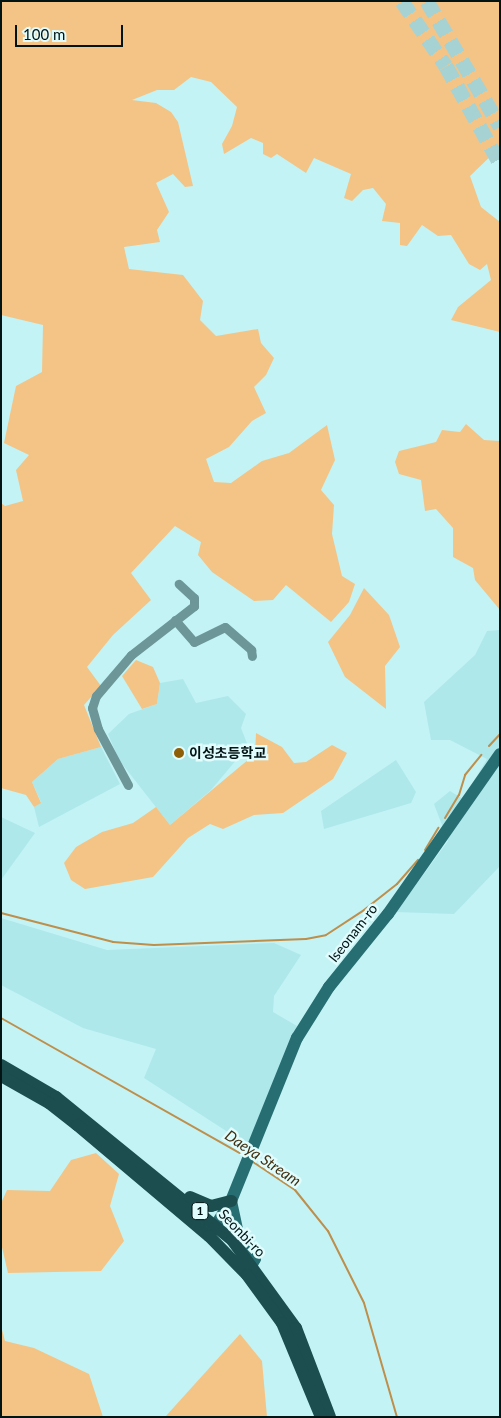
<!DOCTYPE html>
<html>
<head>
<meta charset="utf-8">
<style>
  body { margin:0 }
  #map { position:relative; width:501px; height:1418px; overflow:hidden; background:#c3f3f5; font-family:Lato,"Noto Sans KR",sans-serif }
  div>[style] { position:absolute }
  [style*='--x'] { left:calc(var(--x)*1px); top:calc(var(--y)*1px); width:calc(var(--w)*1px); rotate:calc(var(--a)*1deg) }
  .built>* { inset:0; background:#aee8eb }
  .green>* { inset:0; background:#f3c486 }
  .stream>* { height:2px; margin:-1px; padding:0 1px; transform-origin:1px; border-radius:1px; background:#be8e4b }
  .highway-tunnel>* { height:15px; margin-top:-7.5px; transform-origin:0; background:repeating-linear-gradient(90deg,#a6d2d3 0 15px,transparent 0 23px) }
  .street>* { height:9px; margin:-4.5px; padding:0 4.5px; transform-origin:4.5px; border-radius:4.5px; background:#6c9698 }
  .secondary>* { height:12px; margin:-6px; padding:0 6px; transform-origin:6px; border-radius:6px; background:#276e72 }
  .primary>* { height:12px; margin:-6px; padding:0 6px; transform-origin:6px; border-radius:6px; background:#1c4d4f }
  .dots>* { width:14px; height:14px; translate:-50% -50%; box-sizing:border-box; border:2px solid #e0fcfd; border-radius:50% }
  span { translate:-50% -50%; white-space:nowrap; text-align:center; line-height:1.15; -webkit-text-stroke:5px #e0fcfd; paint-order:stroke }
  .shield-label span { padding:1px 4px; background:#e0fcfd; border:1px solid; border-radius:4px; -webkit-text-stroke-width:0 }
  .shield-label { font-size:12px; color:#031415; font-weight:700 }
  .poi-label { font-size:14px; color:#031415; font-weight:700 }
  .left { translate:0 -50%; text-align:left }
  .street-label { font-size:14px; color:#031415 }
  .water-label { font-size:15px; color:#412d0f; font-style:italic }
  .frame { position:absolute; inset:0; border:2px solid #031415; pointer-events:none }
  .scale { position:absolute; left:15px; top:25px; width:108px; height:22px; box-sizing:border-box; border:2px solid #031415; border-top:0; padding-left:6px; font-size:15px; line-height:18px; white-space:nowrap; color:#031415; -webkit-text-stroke:4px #e0fcfd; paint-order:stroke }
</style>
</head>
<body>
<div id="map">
  <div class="built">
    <i style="clip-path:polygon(500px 630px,500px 866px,454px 914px,396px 912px,448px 841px,434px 804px,450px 791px,463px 799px,487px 759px,450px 740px,431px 740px,424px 702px,475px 655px,487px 631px)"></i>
    <i style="clip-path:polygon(183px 679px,196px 703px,228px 696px,246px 714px,241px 728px,248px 746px,211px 790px,170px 825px,119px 760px,108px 734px,129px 714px,157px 704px,160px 683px)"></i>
    <i style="clip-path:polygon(101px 747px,120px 784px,39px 827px,34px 807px,41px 802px,32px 782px,58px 759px)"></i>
    <i style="clip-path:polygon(396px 760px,416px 792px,411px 803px,324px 829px,321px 811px)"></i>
    <i style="clip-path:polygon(1px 817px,35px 833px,1px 880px)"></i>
    <i style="clip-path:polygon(1px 918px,107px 950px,274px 943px,301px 955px,274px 996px,273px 1012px,297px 1026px,248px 1145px,144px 1078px,156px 1049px,83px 1028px,1px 985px)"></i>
  </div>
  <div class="green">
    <i style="clip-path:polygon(1px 1px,500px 1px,500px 147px,470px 176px,481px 207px,500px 222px,500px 332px,451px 320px,458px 307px,491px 280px,487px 264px,480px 270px,469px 264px,451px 235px,438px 236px,422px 225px,407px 246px,400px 245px,400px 223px,382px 221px,386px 204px,373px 188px,363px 190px,352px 201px,344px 198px,351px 174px,314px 158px,306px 173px,277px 154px,271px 158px,263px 154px,263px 143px,251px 138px,224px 154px,222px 144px,232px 126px,237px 107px,211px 82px,191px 77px,174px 90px,157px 90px,132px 100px,156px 103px,171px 112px,178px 122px,193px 186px,185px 187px,173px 174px,156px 183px,169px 212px,157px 230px,160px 242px,124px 247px,129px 269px,183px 275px,203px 301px,200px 320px,216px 336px,258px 329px,261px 343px,274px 358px,266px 375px,254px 387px,266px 413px,252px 421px,229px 447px,206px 459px,214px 482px,231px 483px,262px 461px,289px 453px,327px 425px,335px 460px,321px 490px,334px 505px,332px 534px,342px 576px,355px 584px,349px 602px,331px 622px,286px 585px,273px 600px,254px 601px,212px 572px,198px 555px,201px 542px,175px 526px,131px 573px,151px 600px,113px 635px,87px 667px,101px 686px,84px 705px,101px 747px,58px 759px,32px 782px,41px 803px,34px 807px,26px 795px,1px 788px,1px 503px,5px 506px,23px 501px,16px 470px,29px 455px,4px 443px,16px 386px,42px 372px,43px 325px,1px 315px)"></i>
    <i style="clip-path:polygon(466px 424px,484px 440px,500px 441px,500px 610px,475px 580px,473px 568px,453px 557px,453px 528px,436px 509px,425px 511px,421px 480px,399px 474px,395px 462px,399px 451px,436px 442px,442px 430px,460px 432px)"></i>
    <i style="clip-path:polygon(364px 588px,389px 615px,400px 647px,385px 666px,386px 709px,345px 677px,328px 642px,350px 615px)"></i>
    <i style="clip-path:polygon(136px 660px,153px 667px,160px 683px,157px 704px,142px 709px,122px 676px)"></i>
    <i style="clip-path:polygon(256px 733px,282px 747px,294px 763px,306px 762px,332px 745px,347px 753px,333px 779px,283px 813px,254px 815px,223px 829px,210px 824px,188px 838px,153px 877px,85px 889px,71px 880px,64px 863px,76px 847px,102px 832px,133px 823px,156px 807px,170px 825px,255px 754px)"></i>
    <i style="clip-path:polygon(96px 1153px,119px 1174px,110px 1206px,124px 1241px,101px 1271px,8px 1273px,1px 1243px,1px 1203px,7px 1190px,50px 1191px,71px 1160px)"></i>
    <i style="clip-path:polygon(1px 1326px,5px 1341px,34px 1348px,89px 1374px,103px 1417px,1px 1417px)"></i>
    <i style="clip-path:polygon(240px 1334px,262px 1361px,267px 1417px,165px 1417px)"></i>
  </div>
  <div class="stream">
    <i style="--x:489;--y:746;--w:16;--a:-47"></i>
    <i style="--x:445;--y:818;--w:27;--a:-59"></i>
    <i style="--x:459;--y:795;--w:21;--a:-73"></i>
    <i style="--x:465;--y:775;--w:26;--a:-51"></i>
    <i style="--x:425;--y:850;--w:26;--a:-59"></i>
    <i style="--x:1;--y:913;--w:116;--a:14.5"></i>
    <i style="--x:113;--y:942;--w:41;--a:4.2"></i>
    <i style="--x:154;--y:945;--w:152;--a:-2.3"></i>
    <i style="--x:306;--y:939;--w:20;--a:-11"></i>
    <i style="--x:326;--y:935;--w:45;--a:-33.3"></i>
    <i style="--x:364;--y:910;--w:42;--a:-38.2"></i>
    <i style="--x:397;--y:884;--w:32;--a:-49"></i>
    <i style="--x:1;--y:1018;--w:280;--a:29.5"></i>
    <i style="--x:253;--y:1162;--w:50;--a:33.7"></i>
    <i style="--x:295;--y:1190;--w:53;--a:51.2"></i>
    <i style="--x:328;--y:1231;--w:80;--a:63.4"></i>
    <i style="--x:364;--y:1303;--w:119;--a:73.9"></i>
  </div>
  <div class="highway-tunnel">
    <i style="--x:402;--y:1;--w:78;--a:55.9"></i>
    <i style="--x:446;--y:66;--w:111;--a:60.9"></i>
    <i style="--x:427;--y:1;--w:145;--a:59.7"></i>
  </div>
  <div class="street">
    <i style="--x:175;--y:620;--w:29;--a:49"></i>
    <i style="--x:194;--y:642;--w:34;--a:-26"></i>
    <i style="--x:225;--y:627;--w:35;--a:41"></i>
    <i style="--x:251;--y:650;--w:6;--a:81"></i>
    <i style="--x:128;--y:785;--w:64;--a:-118.2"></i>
    <i style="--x:98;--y:729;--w:22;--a:-106"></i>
    <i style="--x:92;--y:708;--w:13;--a:-72"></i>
    <i style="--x:96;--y:696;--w:54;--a:-49.5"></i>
    <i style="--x:131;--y:655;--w:80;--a:-37.9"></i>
    <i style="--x:194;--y:606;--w:8;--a:-90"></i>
    <i style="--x:194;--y:598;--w:21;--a:-137"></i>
  </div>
  <div class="secondary">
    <i style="--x:231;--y:1201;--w:34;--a:78"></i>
    <i style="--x:238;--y:1234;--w:30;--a:56"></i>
    <i style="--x:255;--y:1259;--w:6;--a:121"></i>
    <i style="--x:209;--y:1236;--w:41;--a:-57.8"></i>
    <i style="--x:231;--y:1201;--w:176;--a:-68"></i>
    <i style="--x:297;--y:1038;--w:60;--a:-57.9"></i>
    <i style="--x:329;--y:987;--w:94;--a:-51.1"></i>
    <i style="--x:388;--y:914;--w:195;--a:-55"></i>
  </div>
  <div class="primary">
    <i style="--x:1;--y:1065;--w:64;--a:30.2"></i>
    <i style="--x:56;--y:1097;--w:227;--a:39.1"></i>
    <i style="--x:232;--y:1240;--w:109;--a:54"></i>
    <i style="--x:296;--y:1328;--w:95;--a:69.1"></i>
    <i style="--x:1;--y:1076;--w:55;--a:29.4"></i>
    <i style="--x:49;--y:1103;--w:36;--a:38"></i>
    <i style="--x:77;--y:1125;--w:172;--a:40.1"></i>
    <i style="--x:209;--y:1236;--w:54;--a:45.7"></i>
    <i style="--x:247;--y:1275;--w:59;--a:53.9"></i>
    <i style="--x:282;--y:1323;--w:102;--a:67.5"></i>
    <i style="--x:190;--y:1197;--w:23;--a:23"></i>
    <i style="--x:211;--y:1206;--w:21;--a:-14"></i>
  </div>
  <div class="dots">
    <i style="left:179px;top:753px;background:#8e5e08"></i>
  </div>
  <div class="shield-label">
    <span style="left:200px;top:1211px">1</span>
  </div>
  <div class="poi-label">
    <span class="left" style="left:189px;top:753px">이성초등학교</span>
  </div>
  <div class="street-label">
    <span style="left:353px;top:933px;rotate:-52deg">Iseonam-ro</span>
    <span style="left:242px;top:1233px;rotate:46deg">Seonbi-ro</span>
  </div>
  <div class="water-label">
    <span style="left:263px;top:1158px;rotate:34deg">Daeya Stream</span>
  </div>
  <div class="frame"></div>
  <div class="scale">100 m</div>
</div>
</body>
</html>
